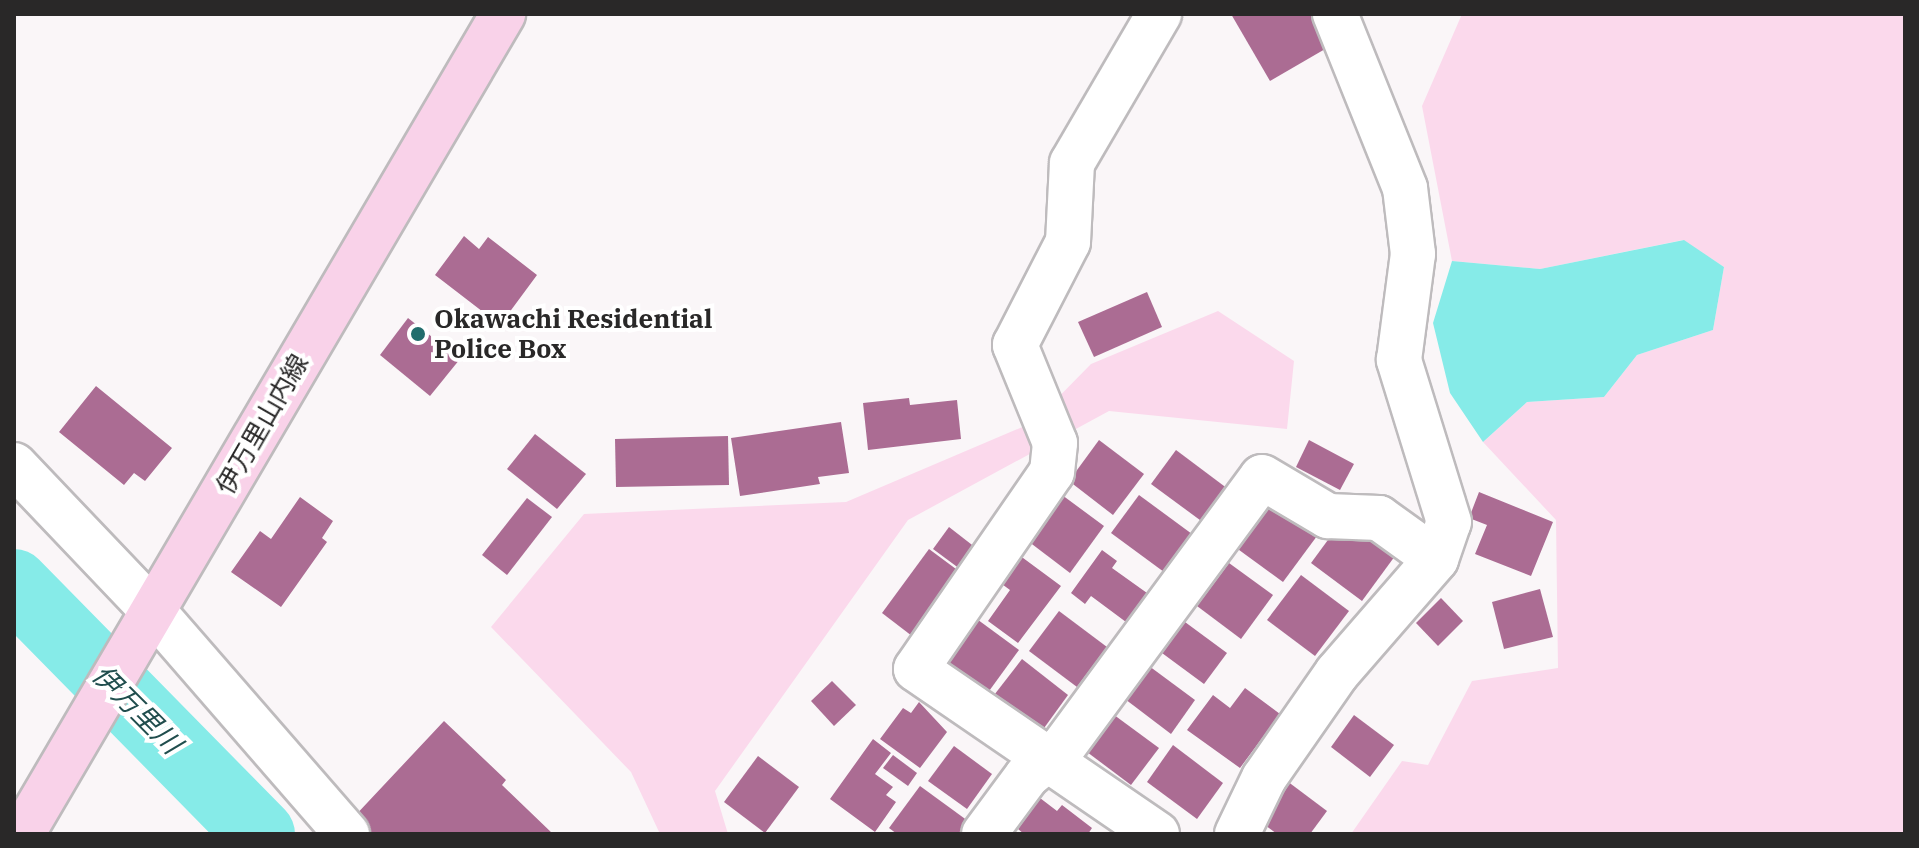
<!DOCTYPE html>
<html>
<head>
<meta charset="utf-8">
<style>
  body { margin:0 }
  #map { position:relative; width:1919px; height:848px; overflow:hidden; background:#faf6f8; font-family:"IBM Plex Serif","Noto Sans JP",serif }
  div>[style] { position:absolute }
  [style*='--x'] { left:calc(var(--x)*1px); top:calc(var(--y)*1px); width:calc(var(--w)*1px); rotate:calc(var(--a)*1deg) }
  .green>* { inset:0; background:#fbd9ec }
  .water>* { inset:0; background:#86ebe8 }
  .river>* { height:70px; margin:-35px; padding:0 35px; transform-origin:35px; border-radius:35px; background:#86ebe8 }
  .building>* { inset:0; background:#ab6c93 }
  .roads { filter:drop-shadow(2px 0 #bebbbd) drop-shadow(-2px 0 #bebbbd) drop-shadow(0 2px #bebbbd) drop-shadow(0 -2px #bebbbd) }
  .street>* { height:44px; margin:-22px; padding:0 22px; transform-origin:22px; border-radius:22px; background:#fff }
  .secondary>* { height:44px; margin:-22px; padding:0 22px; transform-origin:22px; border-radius:22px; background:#fff }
  .primary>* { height:44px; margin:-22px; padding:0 22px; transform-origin:22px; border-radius:22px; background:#f9d2e9 }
  .dots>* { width:22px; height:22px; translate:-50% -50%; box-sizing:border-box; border:4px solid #fff; border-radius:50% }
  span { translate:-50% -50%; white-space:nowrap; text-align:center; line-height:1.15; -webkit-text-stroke:8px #fff; paint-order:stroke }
  .poi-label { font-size:26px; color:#292828; font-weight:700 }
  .left { translate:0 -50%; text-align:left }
  .street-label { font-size:26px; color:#292828 }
  .water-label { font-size:28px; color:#214e4e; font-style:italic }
  .frame { position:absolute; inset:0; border:16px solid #292828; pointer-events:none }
</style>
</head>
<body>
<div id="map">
  <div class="green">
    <i style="clip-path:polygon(1462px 14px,1905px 14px,1905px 834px,1351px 834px,1402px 761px,1428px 765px,1472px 681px,1558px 668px,1556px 520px,1483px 442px,1527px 402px,1604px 397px,1637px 355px,1713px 330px,1724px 267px,1683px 240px,1540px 269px,1452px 261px,1422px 106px)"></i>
    <i style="clip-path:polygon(1218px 311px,1294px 361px,1287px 429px,1109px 411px,908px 520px,715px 791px,728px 834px,660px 834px,631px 772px,491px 627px,584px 514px,846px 502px,1034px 422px,1091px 364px)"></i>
  </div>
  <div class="water">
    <i style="clip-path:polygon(1684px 240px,1724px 267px,1713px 330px,1637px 355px,1604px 397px,1527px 402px,1483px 442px,1450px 393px,1433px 323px,1452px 261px,1540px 269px)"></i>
  </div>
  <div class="river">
    <i style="--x:14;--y:584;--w:351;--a:45.5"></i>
  </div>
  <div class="building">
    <i style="clip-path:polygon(1231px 14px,1314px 14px,1332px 45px,1270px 81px)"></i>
    <i style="clip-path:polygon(464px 236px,479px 249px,488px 237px,537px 275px,500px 325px,435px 275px)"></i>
    <i style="clip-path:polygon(1147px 292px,1162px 327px,1094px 357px,1078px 322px)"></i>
    <i style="clip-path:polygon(408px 318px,460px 359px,430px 396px,380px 355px)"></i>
    <i style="clip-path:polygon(96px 386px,172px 448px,145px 481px,134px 473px,124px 485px,59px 432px)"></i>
    <i style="clip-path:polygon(909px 398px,910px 405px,957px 400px,961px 439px,868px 450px,863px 403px)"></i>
    <i style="clip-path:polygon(841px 422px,849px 473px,818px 477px,820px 484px,740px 496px,731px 438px)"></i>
    <i style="clip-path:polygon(535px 434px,586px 474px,557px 509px,507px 469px)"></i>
    <i style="clip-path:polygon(728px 436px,729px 485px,616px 487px,615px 439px)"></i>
    <i style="clip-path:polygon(1099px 440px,1144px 474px,1113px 515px,1069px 481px)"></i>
    <i style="clip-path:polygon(1309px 440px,1354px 464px,1340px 490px,1296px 467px)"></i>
    <i style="clip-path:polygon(1176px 450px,1228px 489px,1204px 523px,1151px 484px)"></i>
    <i style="clip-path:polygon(1058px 492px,1104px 526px,1070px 573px,1024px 538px)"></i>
    <i style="clip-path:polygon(1479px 492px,1553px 522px,1531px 576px,1475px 554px,1487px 525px,1469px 518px)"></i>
    <i style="clip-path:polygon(1139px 495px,1192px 534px,1164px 572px,1111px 533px)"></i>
    <i style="clip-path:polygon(300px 497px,333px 521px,322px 538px,327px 542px,281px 607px,231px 572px,260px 531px,271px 539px)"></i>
    <i style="clip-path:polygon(527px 498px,552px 517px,507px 575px,482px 555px)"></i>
    <i style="clip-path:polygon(1269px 500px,1317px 536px,1283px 582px,1235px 547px)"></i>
    <i style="clip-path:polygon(949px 527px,976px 548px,960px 569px,933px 549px)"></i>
    <i style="clip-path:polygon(1336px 529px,1366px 534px,1395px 556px,1362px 601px,1311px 563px)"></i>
    <i style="clip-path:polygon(929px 549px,960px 572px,912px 636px,882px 613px)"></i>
    <i style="clip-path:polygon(1102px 550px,1117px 561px,1112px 568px,1147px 593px,1126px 622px,1091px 596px,1085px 604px,1071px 593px)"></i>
    <i style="clip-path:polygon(1015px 552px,1061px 586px,1018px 643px,988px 621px,1010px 590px,995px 579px)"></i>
    <i style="clip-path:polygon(1229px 563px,1273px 595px,1241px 639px,1197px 606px)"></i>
    <i style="clip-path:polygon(1301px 575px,1349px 611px,1315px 656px,1267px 620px)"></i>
    <i style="clip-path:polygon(1540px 589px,1553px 637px,1504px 649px,1492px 602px)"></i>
    <i style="clip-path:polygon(1441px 598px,1463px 621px,1438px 646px,1416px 623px)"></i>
    <i style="clip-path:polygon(1059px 611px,1107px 647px,1077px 687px,1029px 651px)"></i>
    <i style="clip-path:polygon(970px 614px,1019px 650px,984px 698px,934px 661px)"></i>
    <i style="clip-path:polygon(1185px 622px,1227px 653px,1204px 684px,1162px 653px)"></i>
    <i style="clip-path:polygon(1022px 659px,1068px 695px,1039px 735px,991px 699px)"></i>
    <i style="clip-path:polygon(1145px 663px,1195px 700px,1171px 734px,1121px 696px)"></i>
    <i style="clip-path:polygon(832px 681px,856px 705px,834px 726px,811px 701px)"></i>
    <i style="clip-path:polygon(1245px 688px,1280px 714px,1240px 768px,1187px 730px,1213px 695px,1230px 708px)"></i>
    <i style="clip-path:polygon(919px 702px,947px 732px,920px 768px,880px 739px,903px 708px,911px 713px)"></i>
    <i style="clip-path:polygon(1106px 709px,1159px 748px,1131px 785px,1079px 746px)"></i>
    <i style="clip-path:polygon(1354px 715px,1394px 745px,1370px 777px,1331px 747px)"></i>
    <i style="clip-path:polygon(444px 721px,506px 780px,502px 785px,553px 834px,367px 834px,352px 819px)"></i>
    <i style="clip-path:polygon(873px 739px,891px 753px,875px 774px,893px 787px,886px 795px,896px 802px,875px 832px,830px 799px)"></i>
    <i style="clip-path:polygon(1173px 745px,1223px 783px,1197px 819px,1147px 782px)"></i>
    <i style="clip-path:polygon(954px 746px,992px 774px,967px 809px,928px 781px)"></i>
    <i style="clip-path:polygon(893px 755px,917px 773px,908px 786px,883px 768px)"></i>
    <i style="clip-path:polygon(758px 756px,799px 787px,765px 833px,724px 802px)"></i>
    <i style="clip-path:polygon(1287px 781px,1327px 811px,1310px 834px,1277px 834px,1258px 820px)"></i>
    <i style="clip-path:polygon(920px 786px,968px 821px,958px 834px,897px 834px,889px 828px)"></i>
    <i style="clip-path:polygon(1040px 798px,1057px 811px,1062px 805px,1092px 828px,1088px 834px,1024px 834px,1018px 829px)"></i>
  </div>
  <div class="roads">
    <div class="street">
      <i style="--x:153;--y:611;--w:296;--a:49"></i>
      <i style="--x:984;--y:834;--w:72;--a:-53.4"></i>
      <i style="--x:1027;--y:776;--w:46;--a:-38.9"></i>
      <i style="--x:1063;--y:747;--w:335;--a:-53.6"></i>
      <i style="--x:1262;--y:477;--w:77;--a:30.6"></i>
      <i style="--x:1328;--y:516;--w:51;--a:2.2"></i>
      <i style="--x:1379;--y:518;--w:70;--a:35.7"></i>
      <i style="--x:1157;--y:834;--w:292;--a:-145.6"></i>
      <i style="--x:916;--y:669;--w:239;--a:-55.4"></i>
      <i style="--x:1052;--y:472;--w:29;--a:-84"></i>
      <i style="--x:1055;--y:443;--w:106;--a:-112.2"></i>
      <i style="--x:1015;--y:345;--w:116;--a:-62.8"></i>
      <i style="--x:1068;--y:242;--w:79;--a:-87.1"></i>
      <i style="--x:1072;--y:163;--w:173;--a:-59.7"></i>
      <i style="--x:1237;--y:834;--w:62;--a:-64.3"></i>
      <i style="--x:1264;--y:778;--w:128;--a:-55.2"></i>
      <i style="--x:1337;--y:673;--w:151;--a:-49"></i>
      <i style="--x:1436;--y:559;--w:39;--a:-71"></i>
      <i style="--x:1449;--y:522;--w:170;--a:-107.2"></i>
      <i style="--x:1399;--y:360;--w:107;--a:-82.5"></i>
      <i style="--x:1413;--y:254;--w:66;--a:-96.9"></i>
      <i style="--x:1405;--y:188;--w:188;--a:-111.9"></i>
    </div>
    <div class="secondary">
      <i style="--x:14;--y:465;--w:202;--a:46.4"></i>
    </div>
    <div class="primary">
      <i style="--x:22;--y:834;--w:951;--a:-59.6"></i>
    </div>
  </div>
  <div class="dots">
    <i style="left:418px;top:334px;background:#216d6c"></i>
  </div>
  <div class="poi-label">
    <span class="left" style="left:434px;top:334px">Okawachi Residential<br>Police Box</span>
  </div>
  <div class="street-label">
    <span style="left:262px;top:424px;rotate:-60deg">伊万里山内線</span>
  </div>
  <div class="water-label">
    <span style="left:137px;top:709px;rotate:45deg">伊万里川</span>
  </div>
  <div class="frame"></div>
</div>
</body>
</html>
